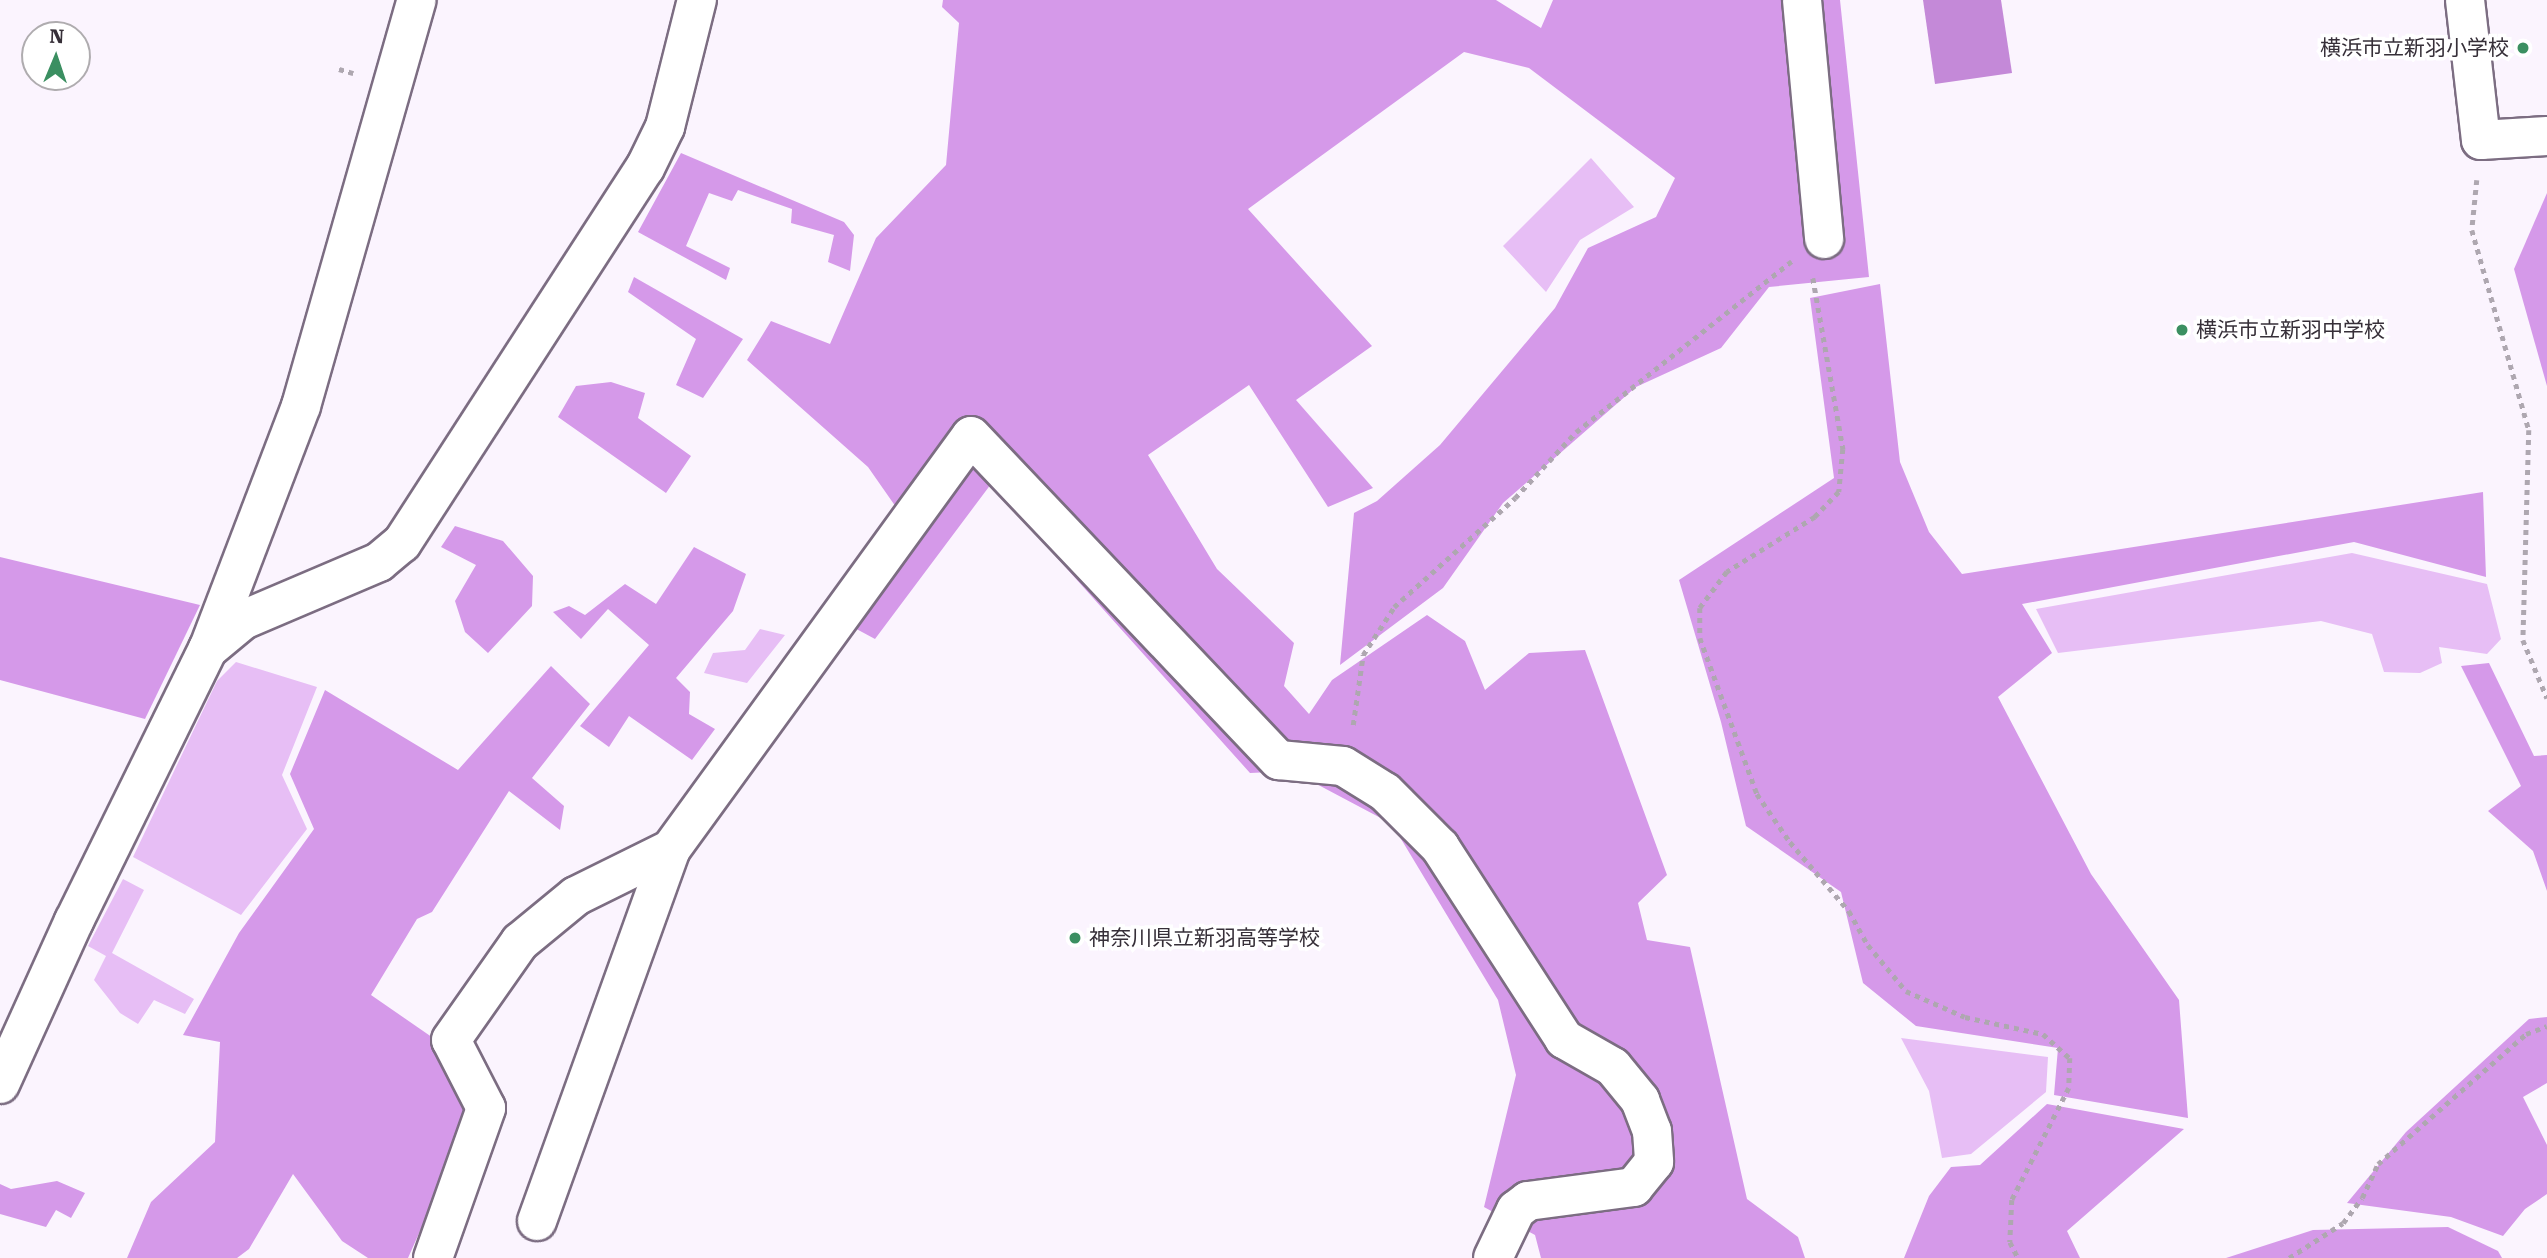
<!DOCTYPE html>
<html>
<head>
<meta charset="utf-8">
<style>
  body { margin:0 }
  #map { position:relative; width:2547px; height:1258px; overflow:hidden; background:#fbf4fe; font-family:"Roboto Serif","Noto Sans JP",serif }
  div>[style] { position:absolute }
  [style*='--x'] { left:calc(var(--x)*1px); top:calc(var(--y)*1px); width:calc(var(--w)*1px); rotate:calc(var(--a)*1deg) }
  .green>* { inset:0; background:#e7bef5 }
  .forest>* { inset:0; background:#d599e9 }
  .water>* { inset:0; background:#c489d8 }
  .path>* { height:4.5px; margin-top:-2.25px; transform-origin:0; background:repeating-linear-gradient(90deg,#aea7b0 0 5px,transparent 0 10px) }
  .roads { filter:drop-shadow(2px 0 #7c6d82) drop-shadow(-2px 0 #7c6d82) drop-shadow(0 2px #7c6d82) drop-shadow(0 -2px #7c6d82) }
  .minor>* { height:38px; margin:-19px; padding:0 19px; transform-origin:19px; border-radius:19px; background:#fff }
  .dots>* { width:19px; height:19px; translate:-50% -50%; box-sizing:border-box; border:4px solid #fff; border-radius:50% }
  span { translate:-50% -50%; white-space:nowrap; text-align:center; line-height:1.15; -webkit-text-stroke:7px #fff; paint-order:stroke }
  .poi-label { font-size:21px; color:#362f38 }
  .right { translate:-100% -50%; text-align:right }
  .left { translate:0 -50%; text-align:left }
  .north { position:absolute; left:21px; top:21px; width:70px; height:70px; box-sizing:border-box; background:#fff; border:2px solid #afacaf; border-radius:50%; rotate:2deg; font-size:19px; font-weight:700; line-height:28px; text-align:center; color:#362f38 }
  .north::after { content:''; display:block; margin:auto; width:24px; height:32px; background:#3b8f61; clip-path:polygon(50% 0,100% 100%,50% 72%,0 100%) }
</style>
</head>
<body>
<div id="map">
  <div class="green">
    <i style="clip-path:polygon(1591px 158px,1634px 207px,1580px 240px,1546px 292px,1503px 246px)"></i>
    <i style="clip-path:polygon(2352px 553px,2487px 584px,2501px 639px,2487px 654px,2439px 647px,2442px 663px,2420px 673px,2384px 672px,2372px 634px,2321px 621px,2058px 653px,2036px 609px)"></i>
    <i style="clip-path:polygon(760px 629px,785px 635px,747px 683px,704px 673px,713px 653px,745px 650px)"></i>
    <i style="clip-path:polygon(236px 662px,317px 687px,282px 775px,307px 829px,241px 915px,133px 857px,217px 681px)"></i>
    <i style="clip-path:polygon(123px 879px,144px 890px,112px 953px,194px 999px,185px 1014px,154px 1000px,138px 1024px,120px 1013px,94px 980px,106px 956px,88px 946px)"></i>
    <i style="clip-path:polygon(1901px 1038px,2048px 1057px,2046px 1092px,1971px 1154px,1942px 1158px,1929px 1091px)"></i>
  </div>
  <div class="forest">
    <i style="clip-path:polygon(943px 0,1496px 0,1541px 28px,1553px 0,1782px 0,1786px 25px,1822px 10px,1822px 0,1840px 0,1869px 277px,1769px 287px,1721px 348px,1636px 387px,1503px 503px,1443px 588px,1340px 665px,1354px 513px,1377px 501px,1440px 445px,1555px 308px,1588px 248px,1656px 217px,1675px 178px,1529px 68px,1464px 52px,1248px 209px,1372px 346px,1296px 400px,1373px 488px,1328px 507px,1249px 385px,1148px 455px,1217px 569px,1294px 643px,1284px 686px,1309px 714px,1332px 680px,1427px 615px,1465px 641px,1485px 690px,1529px 653px,1585px 650px,1667px 875px,1638px 903px,1647px 940px,1690px 947px,1747px 1199px,1798px 1237px,1805px 1258px,1541px 1258px,1535px 1235px,1484px 1207px,1516px 1075px,1498px 1000px,1392px 824px,1292px 771px,1250px 773px,991px 484px,875px 639px,823px 611px,898px 510px,868px 467px,747px 360px,771px 321px,830px 344px,876px 238px,946px 165px,959px 23px,942px 7px)"></i>
    <i style="clip-path:polygon(681px 153px,844px 222px,854px 235px,850px 271px,828px 262px,834px 235px,791px 223px,792px 209px,738px 190px,732px 201px,709px 193px,686px 246px,730px 268px,726px 280px,638px 232px)"></i>
    <i style="clip-path:polygon(2547px 193px,2547px 386px,2514px 269px)"></i>
    <i style="clip-path:polygon(634px 277px,743px 339px,703px 398px,676px 385px,696px 339px,628px 292px)"></i>
    <i style="clip-path:polygon(1880px 284px,1900px 462px,1929px 532px,1962px 574px,2483px 492px,2486px 577px,2354px 542px,2022px 604px,2052px 653px,1998px 697px,2091px 874px,2179px 1000px,2188px 1118px,2054px 1095px,2058px 1048px,1916px 1026px,1863px 983px,1841px 892px,1746px 826px,1721px 722px,1679px 580px,1834px 478px,1810px 298px)"></i>
    <i style="clip-path:polygon(611px 382px,645px 393px,638px 418px,691px 456px,666px 493px,558px 417px,576px 386px)"></i>
    <i style="clip-path:polygon(455px 526px,503px 541px,533px 576px,532px 606px,488px 653px,465px 632px,455px 601px,476px 565px,441px 547px)"></i>
    <i style="clip-path:polygon(694px 547px,746px 574px,733px 611px,676px 678px,690px 692px,689px 714px,715px 729px,692px 760px,629px 716px,609px 747px,580px 726px,649px 645px,608px 609px,581px 639px,553px 612px,569px 606px,585px 615px,625px 584px,656px 604px)"></i>
    <i style="clip-path:polygon(0 557px,200px 605px,145px 719px,0 680px)"></i>
    <i style="clip-path:polygon(2489px 663px,2534px 756px,2547px 755px,2547px 891px,2533px 851px,2488px 811px,2521px 786px,2461px 666px)"></i>
    <i style="clip-path:polygon(551px 666px,590px 704px,532px 778px,564px 806px,560px 830px,509px 791px,432px 912px,417px 919px,371px 995px,439px 1042px,472px 1114px,408px 1258px,368px 1258px,342px 1241px,293px 1174px,249px 1249px,237px 1258px,127px 1258px,151px 1202px,215px 1142px,220px 1042px,183px 1035px,239px 933px,314px 829px,290px 774px,325px 690px,458px 770px)"></i>
    <i style="clip-path:polygon(2547px 1017px,2547px 1083px,2523px 1097px,2547px 1145px,2547px 1194px,2525px 1209px,2503px 1236px,2451px 1217px,2347px 1203px,2406px 1132px,2529px 1019px)"></i>
    <i style="clip-path:polygon(2047px 1104px,2184px 1129px,2067px 1231px,2080px 1258px,1904px 1258px,1929px 1196px,1951px 1167px,1980px 1165px)"></i>
    <i style="clip-path:polygon(57px 1181px,85px 1193px,71px 1218px,56px 1210px,46px 1227px,0 1214px,0 1184px,11px 1189px)"></i>
    <i style="clip-path:polygon(2448px 1227px,2498px 1251px,2502px 1258px,2226px 1258px,2313px 1230px)"></i>
  </div>
  <div class="water">
    <i style="clip-path:polygon(1923px 0,2001px 0,2012px 73px,1935px 84px)"></i>
  </div>
  <div class="path">
    <i style="--x:339;--y:69;--w:15;--a:16"></i>
    <i style="--x:2477;--y:180;--w:50;--a:95.7"></i>
    <i style="--x:2472;--y:230;--w:208;--a:74.1"></i>
    <i style="--x:2529;--y:430;--w:210;--a:91.6"></i>
    <i style="--x:2523;--y:640;--w:63;--a:67.5"></i>
    <i style="--x:1813;--y:278;--w:174;--a:80"></i>
    <i style="--x:1843;--y:449;--w:43;--a:95.3"></i>
    <i style="--x:1839;--y:492;--w:35;--a:134"></i>
    <i style="--x:1815;--y:517;--w:104;--a:148"></i>
    <i style="--x:1727;--y:572;--w:45;--a:126.9"></i>
    <i style="--x:1700;--y:608;--w:30;--a:90"></i>
    <i style="--x:1700;--y:638;--w:166;--a:69.9"></i>
    <i style="--x:1757;--y:794;--w:58;--a:55.5"></i>
    <i style="--x:1790;--y:842;--w:91;--a:49.5"></i>
    <i style="--x:1849;--y:911;--w:39;--a:61"></i>
    <i style="--x:1868;--y:945;--w:60;--a:50.4"></i>
    <i style="--x:1906;--y:991;--w:64;--a:23.8"></i>
    <i style="--x:1965;--y:1017;--w:80;--a:12.3"></i>
    <i style="--x:2043;--y:1034;--w:36;--a:42"></i>
    <i style="--x:2070;--y:1058;--w:30;--a:92"></i>
    <i style="--x:2069;--y:1088;--w:126;--a:117"></i>
    <i style="--x:2012;--y:1200;--w:42;--a:92.7"></i>
    <i style="--x:2010;--y:1242;--w:18;--a:63"></i>
    <i style="--x:1353;--y:725;--w:71;--a:-81.9"></i>
    <i style="--x:1363;--y:655;--w:57;--a:-57.1"></i>
    <i style="--x:1394;--y:607;--w:163;--a:-42"></i>
    <i style="--x:1515;--y:498;--w:90;--a:-47.3"></i>
    <i style="--x:1576;--y:432;--w:275;--a:-38.4"></i>
    <i style="--x:2289;--y:1258;--w:64;--a:-32.9"></i>
    <i style="--x:2343;--y:1223;--w:31;--a:-53"></i>
    <i style="--x:2362;--y:1198;--w:38;--a:-65"></i>
    <i style="--x:2378;--y:1164;--w:197;--a:-41.3"></i>
    <i style="--x:2526;--y:1034;--w:22;--a:-21"></i>
  </div>
  <div class="roads">
    <div class="minor">
      <i style="--x:1802;--y:0;--w:240;--a:84.7"></i>
      <i style="--x:2465;--y:0;--w:141;--a:83.5"></i>
      <i style="--x:2481;--y:140;--w:66;--a:-3.5"></i>
      <i style="--x:209;--y:647;--w:258;--a:-69.1"></i>
      <i style="--x:301;--y:406;--w:422;--a:-74.1"></i>
      <i style="--x:0;--y:1084;--w:179;--a:-65.6"></i>
      <i style="--x:74;--y:921;--w:303;--a:-63.8"></i>
      <i style="--x:208;--y:649;--w:45;--a:-39.6"></i>
      <i style="--x:243;--y:620;--w:148;--a:-23.1"></i>
      <i style="--x:379;--y:562;--w:30;--a:-40"></i>
      <i style="--x:402;--y:543;--w:447;--a:-57.1"></i>
      <i style="--x:645;--y:168;--w:46;--a:-64"></i>
      <i style="--x:665;--y:127;--w:131;--a:-75.9"></i>
      <i style="--x:537;--y:1221;--w:395;--a:-70.2"></i>
      <i style="--x:671;--y:849;--w:510;--a:-54.01"></i>
      <i style="--x:971;--y:436;--w:447;--a:46.5"></i>
      <i style="--x:1279;--y:760;--w:64;--a:5.4"></i>
      <i style="--x:1343;--y:766;--w:49;--a:31.8"></i>
      <i style="--x:1385;--y:792;--w:78;--a:45"></i>
      <i style="--x:1440;--y:847;--w:229;--a:57.1"></i>
      <i style="--x:1564;--y:1039;--w:56;--a:29.7"></i>
      <i style="--x:1613;--y:1067;--w:43;--a:50.7"></i>
      <i style="--x:1640;--y:1100;--w:33;--a:69"></i>
      <i style="--x:1652;--y:1131;--w:31;--a:86"></i>
      <i style="--x:1654;--y:1162;--w:32;--a:129"></i>
      <i style="--x:1634;--y:1187;--w:107;--a:172.5"></i>
      <i style="--x:1528;--y:1201;--w:15;--a:143"></i>
      <i style="--x:1516;--y:1210;--w:53;--a:115.6"></i>
      <i style="--x:433;--y:1258;--w:159;--a:-70.5"></i>
      <i style="--x:486;--y:1108;--w:76;--a:-117.2"></i>
      <i style="--x:451;--y:1040;--w:120;--a:-54.9"></i>
      <i style="--x:520;--y:942;--w:72;--a:-39.4"></i>
      <i style="--x:576;--y:896;--w:106;--a:-26.3"></i>
    </div>
  </div>
  <div class="dots">
    <i style="left:2523px;top:48px;background:#3b8f61"></i>
    <i style="left:2182px;top:330px;background:#3b8f61"></i>
    <i style="left:1075px;top:938px;background:#3b8f61"></i>
  </div>
  <div class="poi-label">
    <span class="right" style="left:2509px;top:48px">横浜市立新羽小学校</span>
    <span class="left" style="left:2196px;top:330px">横浜市立新羽中学校</span>
    <span class="left" style="left:1089px;top:938px">神奈川県立新羽高等学校</span>
  </div>
  <div class="north">N</div>
</div>
</body>
</html>
